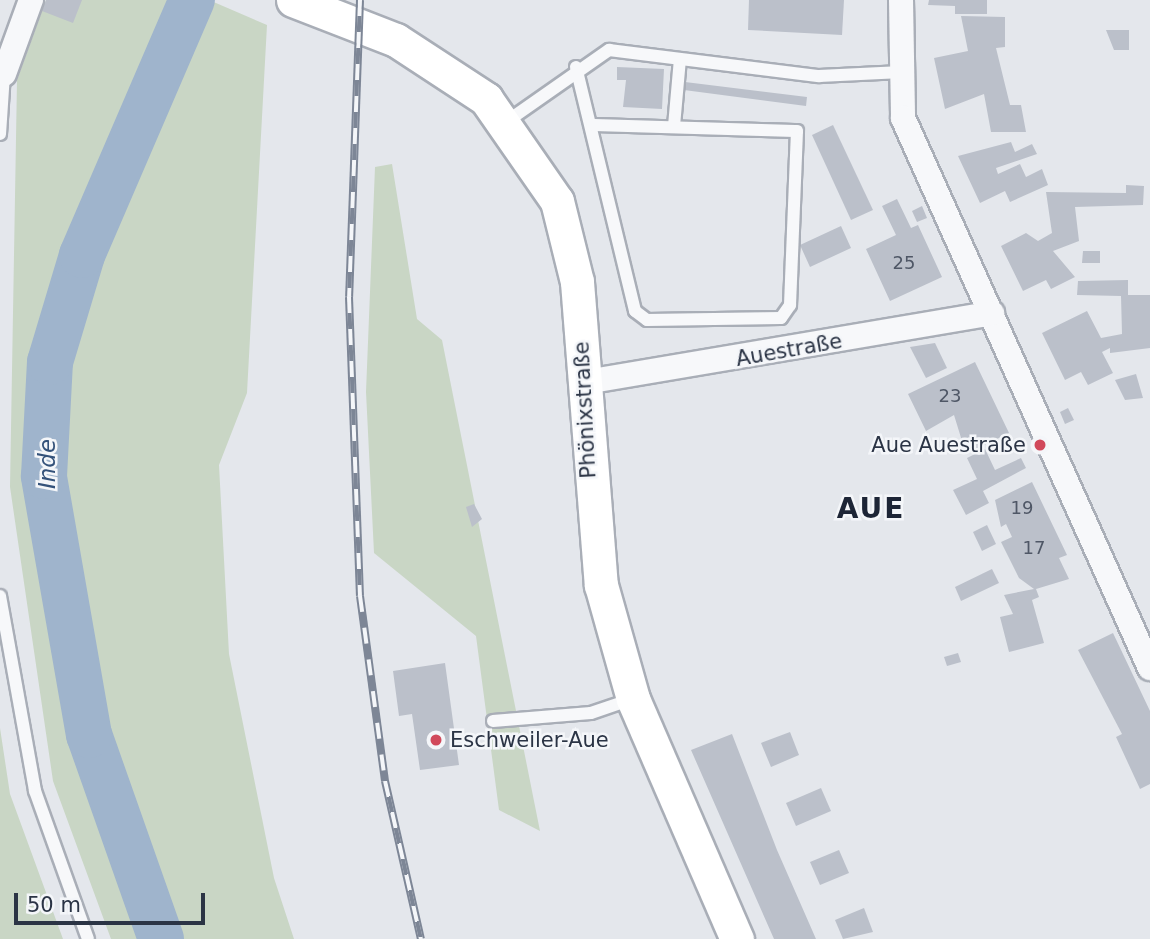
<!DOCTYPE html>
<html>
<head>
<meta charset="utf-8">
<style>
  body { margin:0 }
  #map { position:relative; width:1150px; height:939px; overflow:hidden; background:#e4e7ec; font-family:"DejaVu Sans",sans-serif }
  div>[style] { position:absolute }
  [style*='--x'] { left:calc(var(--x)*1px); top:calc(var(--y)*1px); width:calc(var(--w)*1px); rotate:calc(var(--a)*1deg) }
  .green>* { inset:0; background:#c9d6c5 }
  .river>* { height:46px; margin:-23px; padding:0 23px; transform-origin:23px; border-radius:23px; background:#9fb4cc }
  .building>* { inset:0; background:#bbc0ca }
  .roads { filter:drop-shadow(2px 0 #a9aeb7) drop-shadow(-2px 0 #a9aeb7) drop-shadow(0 2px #a9aeb7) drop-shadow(0 -2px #a9aeb7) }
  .service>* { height:12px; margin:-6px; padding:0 6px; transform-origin:6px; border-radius:6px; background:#f7f8fa }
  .minor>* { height:24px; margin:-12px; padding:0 12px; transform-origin:12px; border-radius:12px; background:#f7f8fa }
  .secondary>* { height:33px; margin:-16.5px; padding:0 16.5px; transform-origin:16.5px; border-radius:16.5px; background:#fff }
  .rail>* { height:8px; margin-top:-4px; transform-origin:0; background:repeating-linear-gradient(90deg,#f4f6f9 0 16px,#7d8696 0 32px); box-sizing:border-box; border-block:2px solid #7d8696 }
  .dots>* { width:19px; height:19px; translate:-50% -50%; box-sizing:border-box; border:4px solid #f4f6f9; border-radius:50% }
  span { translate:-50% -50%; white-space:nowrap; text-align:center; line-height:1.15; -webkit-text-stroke:5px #f4f6f9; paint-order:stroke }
  .number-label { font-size:18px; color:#4f5766 }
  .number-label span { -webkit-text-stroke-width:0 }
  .street-label { font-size:21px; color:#2b3445 }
  .poi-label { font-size:21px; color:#2b3445 }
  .right { translate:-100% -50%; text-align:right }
  .left { translate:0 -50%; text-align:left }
  .water-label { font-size:23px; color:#34527a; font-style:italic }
  .district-label { font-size:28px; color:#1d2536; font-weight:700; letter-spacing:2px }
  .scale { position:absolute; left:14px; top:893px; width:191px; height:32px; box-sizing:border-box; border:4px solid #2b3445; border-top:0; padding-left:9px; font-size:21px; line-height:24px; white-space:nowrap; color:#2b3445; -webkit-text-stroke:5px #f4f6f9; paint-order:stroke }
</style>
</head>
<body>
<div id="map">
  <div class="green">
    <i style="clip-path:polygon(46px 0,209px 0,267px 25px,247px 393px,219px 465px,229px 654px,274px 878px,294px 939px,111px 939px,53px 781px,10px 487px,17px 80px)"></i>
    <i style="clip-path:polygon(392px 164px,417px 319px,442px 340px,540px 831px,499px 810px,476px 636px,374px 553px,366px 392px,375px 167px)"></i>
    <i style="clip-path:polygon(0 728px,10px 794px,63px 939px,0 939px)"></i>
  </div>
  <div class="river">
    <i style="--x:161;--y:939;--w:216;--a:-109.4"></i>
    <i style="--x:89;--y:735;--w:263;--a:-99.9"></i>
    <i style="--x:44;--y:476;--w:114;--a:-87"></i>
    <i style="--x:50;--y:362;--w:112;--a:-73.3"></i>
    <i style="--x:82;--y:255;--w:278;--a:-66.7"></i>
  </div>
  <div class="building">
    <i style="clip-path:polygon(46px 0,82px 0,73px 23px,42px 11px)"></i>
    <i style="clip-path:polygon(749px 0,844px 0,842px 35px,748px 30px)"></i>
    <i style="clip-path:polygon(929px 0,987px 0,987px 14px,955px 14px,955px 6px,928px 5px)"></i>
    <i style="clip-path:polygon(961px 16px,1005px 17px,1005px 47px,996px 48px,1010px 105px,1021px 105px,1026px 132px,991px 132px,984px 94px,945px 109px,934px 58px,968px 51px)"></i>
    <i style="clip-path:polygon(1106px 30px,1129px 30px,1129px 50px,1114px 50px)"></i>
    <i style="clip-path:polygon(617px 67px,664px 69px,662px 109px,623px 107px,626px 80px,617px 80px)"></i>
    <i style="clip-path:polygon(685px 82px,807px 97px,806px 106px,684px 90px)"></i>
    <i style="clip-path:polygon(833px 125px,873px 210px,851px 220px,812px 135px)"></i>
    <i style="clip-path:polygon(1011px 142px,1015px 152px,1032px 144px,1037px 154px,996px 168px,998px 174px,1020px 164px,1026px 177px,1042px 169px,1048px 185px,1010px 202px,1005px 191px,980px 203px,958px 156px)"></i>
    <i style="clip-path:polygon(1126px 185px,1144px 186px,1143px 205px,1075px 207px,1079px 241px,1053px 251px,1075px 277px,1051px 289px,1046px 280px,1023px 291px,1001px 246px,1026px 233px,1038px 241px,1052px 233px,1046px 192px,1126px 193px)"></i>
    <i style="clip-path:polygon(897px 199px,911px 228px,918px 225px,942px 277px,890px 301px,866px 249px,896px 235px,882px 206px)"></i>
    <i style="clip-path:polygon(922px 206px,927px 218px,917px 222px,912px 211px)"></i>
    <i style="clip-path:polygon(841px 226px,851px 248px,810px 267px,800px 245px)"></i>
    <i style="clip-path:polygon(1083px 251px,1100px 251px,1100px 263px,1082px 263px)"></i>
    <i style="clip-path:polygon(1128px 280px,1128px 295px,1150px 295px,1150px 348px,1110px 353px,1110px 348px,1102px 352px,1113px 373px,1088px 385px,1081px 372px,1065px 380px,1042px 333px,1087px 311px,1101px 338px,1122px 334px,1121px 296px,1077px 295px,1078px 281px)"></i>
    <i style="clip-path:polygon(935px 343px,947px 368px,926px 378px,910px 347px)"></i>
    <i style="clip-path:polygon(975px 362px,1009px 433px,966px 454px,954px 415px,926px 431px,908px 394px)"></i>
    <i style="clip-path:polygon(1136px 374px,1143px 398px,1125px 400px,1115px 380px)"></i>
    <i style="clip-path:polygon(1068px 408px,1074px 420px,1065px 424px,1060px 412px)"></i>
    <i style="clip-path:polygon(985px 449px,995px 470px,1021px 458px,1026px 468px,983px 491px,989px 503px,966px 515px,953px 490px,977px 479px,967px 458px)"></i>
    <i style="clip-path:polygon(1032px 482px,1067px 555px,1059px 558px,1069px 579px,1036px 589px,1039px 597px,1032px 600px,1044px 643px,1009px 652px,1000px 617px,1013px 614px,1004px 595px,1034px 589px,1019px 578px,1001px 542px,1012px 537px,1006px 524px,1001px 527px,995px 500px)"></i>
    <i style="clip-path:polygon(474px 504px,482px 519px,472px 527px,466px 507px)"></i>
    <i style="clip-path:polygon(987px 525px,996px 544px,982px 551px,973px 532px)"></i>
    <i style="clip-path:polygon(992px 569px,999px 583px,961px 601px,955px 587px)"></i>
    <i style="clip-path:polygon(1113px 633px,1150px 711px,1150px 784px,1140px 789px,1116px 737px,1122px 734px,1078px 650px)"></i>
    <i style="clip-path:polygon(958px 653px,961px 662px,947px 666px,944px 657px)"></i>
    <i style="clip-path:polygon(445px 663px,459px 765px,420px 770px,412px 714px,399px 716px,393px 671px)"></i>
    <i style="clip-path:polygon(790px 732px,799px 755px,771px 767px,761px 743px)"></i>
    <i style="clip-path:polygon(732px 734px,777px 850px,816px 939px,774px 939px,691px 750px)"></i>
    <i style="clip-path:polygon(821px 788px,831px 811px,796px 826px,786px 803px)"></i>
    <i style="clip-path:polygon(839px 850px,849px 873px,820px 885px,810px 862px)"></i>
    <i style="clip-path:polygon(864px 908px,873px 932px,843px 939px,835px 920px)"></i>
  </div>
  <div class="roads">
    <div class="service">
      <i style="--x:576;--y:67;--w:251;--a:76.4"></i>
      <i style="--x:635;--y:311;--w:15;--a:37"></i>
      <i style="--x:647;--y:320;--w:134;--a:-0.9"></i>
      <i style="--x:781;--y:318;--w:16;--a:-55"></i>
      <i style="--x:790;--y:305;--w:174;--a:-87.7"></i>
      <i style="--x:797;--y:131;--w:205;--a:-178.3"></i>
      <i style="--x:506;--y:122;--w:126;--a:-35"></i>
      <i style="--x:609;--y:50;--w:212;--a:7.1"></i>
      <i style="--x:819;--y:76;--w:83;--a:-2.8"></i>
      <i style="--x:674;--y:126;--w:67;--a:-84.9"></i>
      <i style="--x:0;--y:134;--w:60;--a:-86.2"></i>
      <i style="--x:0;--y:596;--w:198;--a:79.8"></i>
      <i style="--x:35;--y:791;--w:157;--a:70.3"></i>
      <i style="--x:493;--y:721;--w:98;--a:-4.7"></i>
      <i style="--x:591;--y:713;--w:43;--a:-18.9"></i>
    </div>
    <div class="minor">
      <i style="--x:901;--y:0;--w:118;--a:89"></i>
      <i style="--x:903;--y:118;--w:603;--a:65.82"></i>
      <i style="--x:4;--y:74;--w:79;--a:-70"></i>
      <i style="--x:586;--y:382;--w:412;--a:-9.6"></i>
    </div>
    <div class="secondary">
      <i style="--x:293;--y:0;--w:110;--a:21.2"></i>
      <i style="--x:396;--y:40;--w:108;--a:33.2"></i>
      <i style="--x:486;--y:99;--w:124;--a:55.2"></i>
      <i style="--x:557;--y:201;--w:83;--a:76.1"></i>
      <i style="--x:577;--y:282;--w:304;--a:85.5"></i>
      <i style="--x:601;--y:585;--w:118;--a:74.3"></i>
      <i style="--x:633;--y:699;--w:262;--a:66.6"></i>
    </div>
  </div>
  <div class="rail">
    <i style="--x:360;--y:0;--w:297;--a:92.1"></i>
    <i style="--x:349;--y:297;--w:299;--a:87.9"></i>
    <i style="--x:360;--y:596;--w:187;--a:82.3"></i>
    <i style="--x:385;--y:781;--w:162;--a:77.2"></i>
  </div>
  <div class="dots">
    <i style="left:1040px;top:445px;background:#d1495b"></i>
    <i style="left:436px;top:740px;background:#d1495b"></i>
  </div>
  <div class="number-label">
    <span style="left:904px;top:263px">25</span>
    <span style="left:950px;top:396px">23</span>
    <span style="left:1022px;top:508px">19</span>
    <span style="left:1034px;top:548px">17</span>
  </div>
  <div class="street-label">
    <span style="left:789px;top:350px;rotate:-10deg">Auestraße</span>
    <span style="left:585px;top:410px;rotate:-93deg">Phönixstraße</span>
  </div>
  <div class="poi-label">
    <span class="right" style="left:1026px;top:445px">Aue Auestraße</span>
    <span class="left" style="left:450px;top:740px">Eschweiler-Aue</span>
  </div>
  <div class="water-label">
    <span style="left:47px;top:464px;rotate:-90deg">Inde</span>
  </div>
  <div class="district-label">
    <span style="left:871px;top:509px">AUE</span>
  </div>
  <div class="scale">50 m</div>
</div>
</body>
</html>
